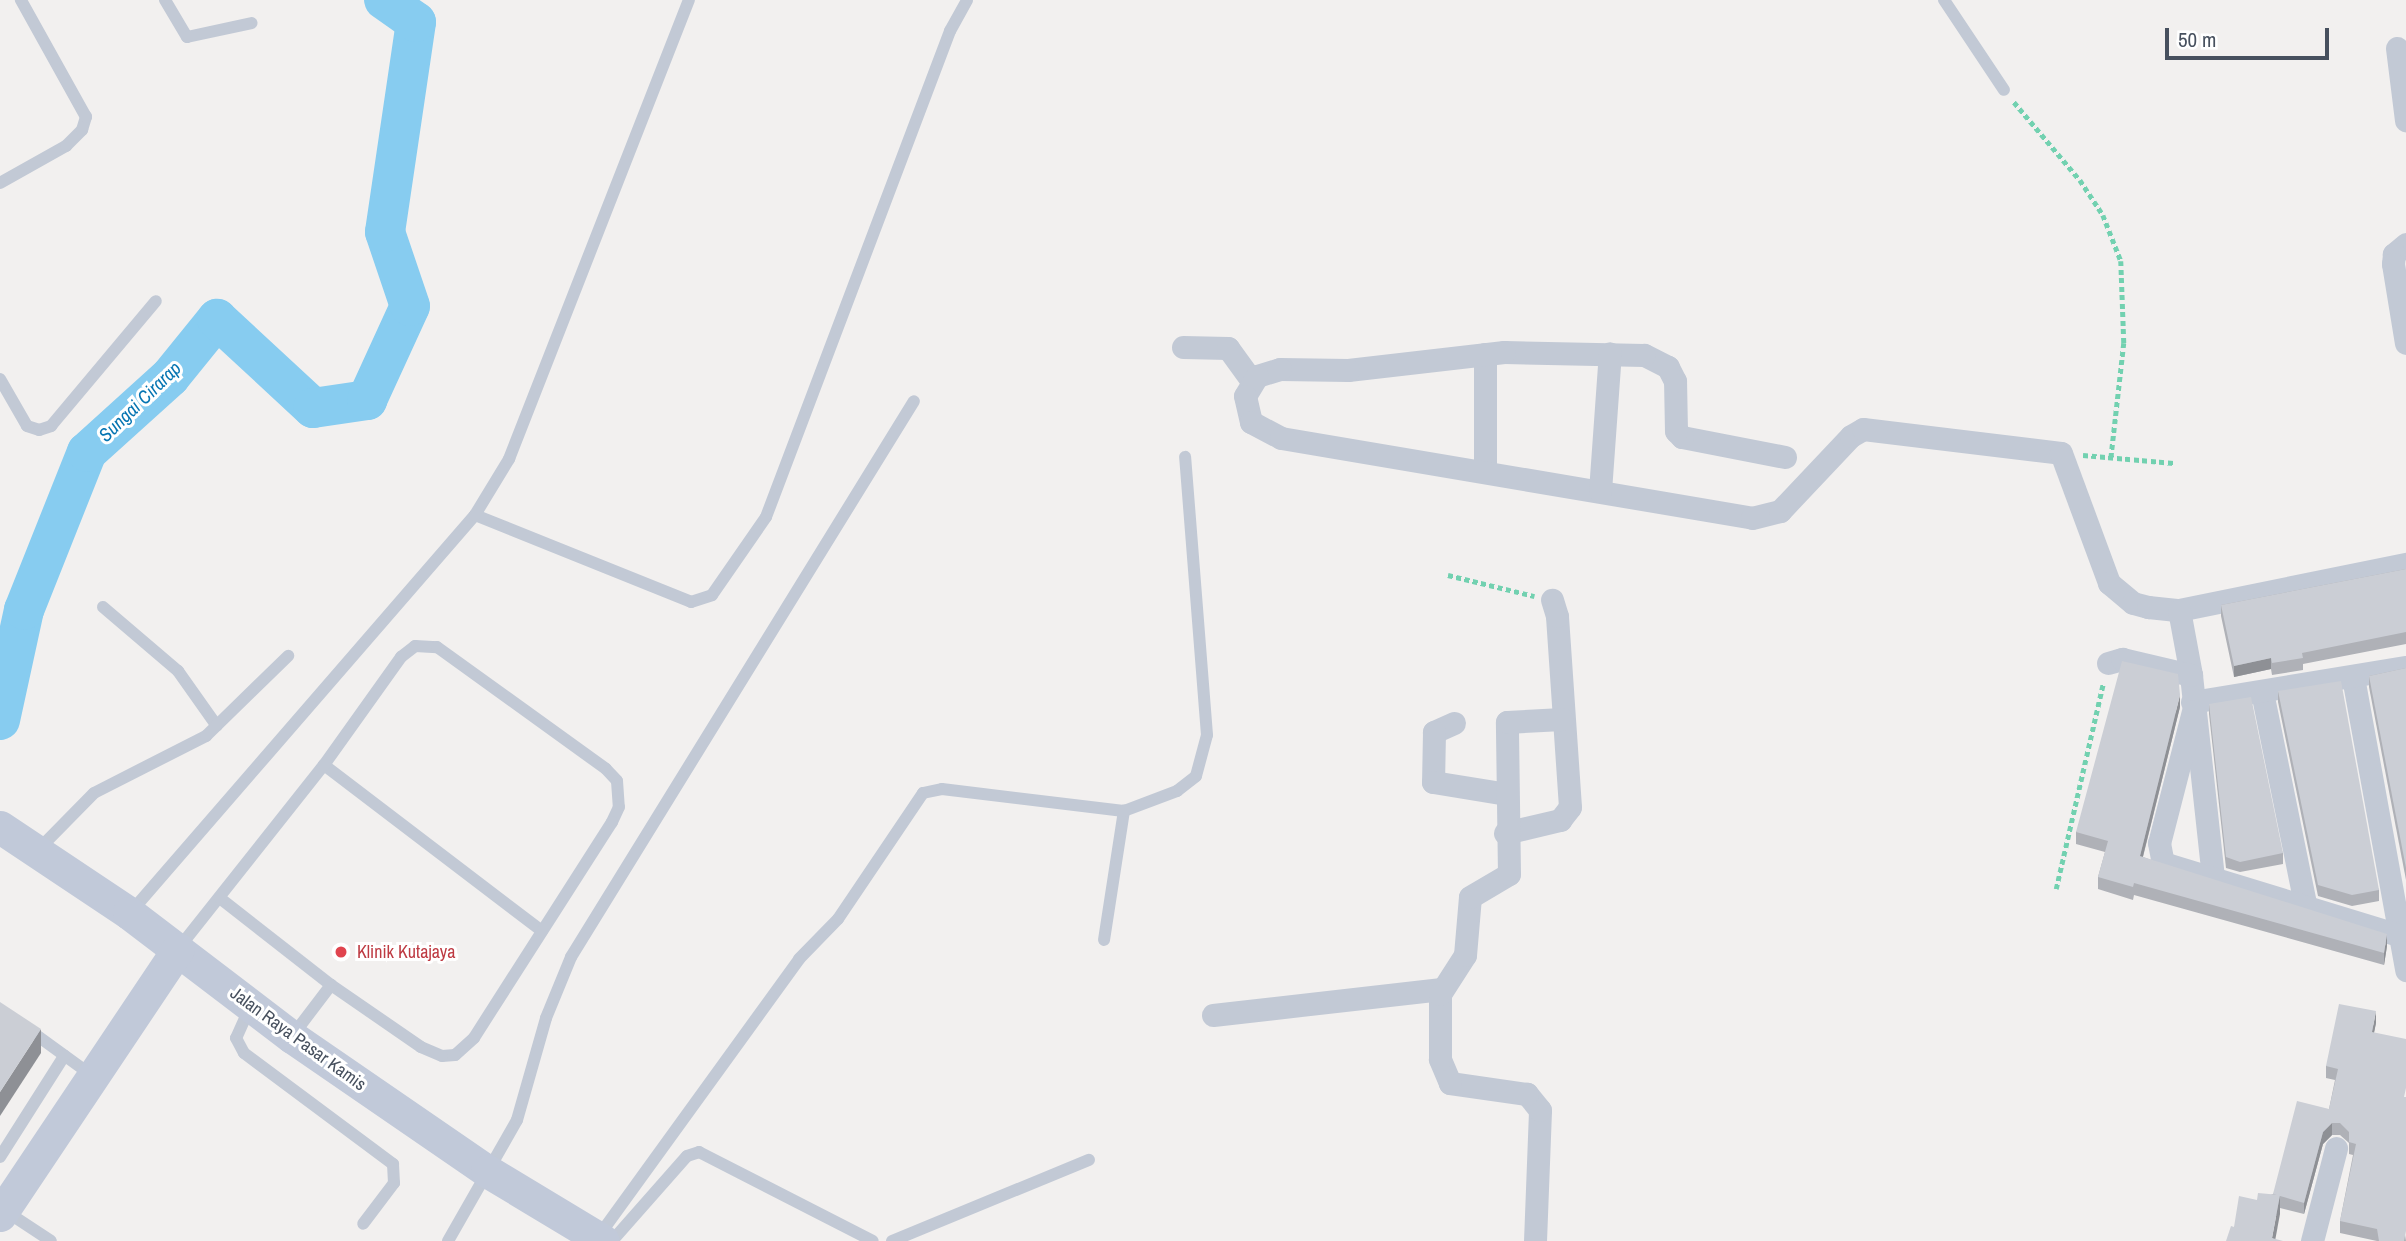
<!DOCTYPE html>
<html>
<head>
<meta charset="utf-8">
<style>
  body { margin:0 }
  #map { position:relative; width:2406px; height:1241px; overflow:hidden; background:#f2f0ef; font-family:"Archivo Narrow",sans-serif }
  div>[style] { position:absolute }
  [style*='--x'] { left:calc(var(--x)*1px); top:calc(var(--y)*1px); width:calc(var(--w)*1px); rotate:calc(var(--a)*1deg) }
  .river>* { height:40px; margin:-20px; padding:0 20px; transform-origin:20px; border-radius:20px; background:#87ccf0 }
  .path>* { height:4.5px; margin-top:-2.25px; transform-origin:0; background:repeating-linear-gradient(90deg,#72d1b0 0 5px,transparent 0 8.5px) }
  .lane>* { height:12px; margin:-6px; padding:0 6px; transform-origin:6px; border-radius:6px; background:#c2c9d5 }
  .street>* { height:23px; margin:-11.5px; padding:0 11.5px; transform-origin:11.5px; border-radius:11.5px; background:#c2c9d5 }
  .secondary>* { height:33px; margin:-16.5px; padding:0 16.5px; transform-origin:16.5px; border-radius:16.5px; background:#c1c9d9 }
  .wall>* { inset:0; background:#afb1b7 }
  .shaded-wall>* { inset:0; background:#8e9095 }
  .building>* { inset:0; background:#cbced5 }
  .dots>* { width:19px; height:19px; translate:-50% -50%; box-sizing:border-box; border:4px solid #fff; border-radius:50% }
  span { translate:-50% -50%; white-space:nowrap; text-align:center; line-height:1.15; -webkit-text-stroke:6px #fff; paint-order:stroke }
  .health-label { font-size:18px; color:#be3a42 }
  .left { translate:0 -50%; text-align:left }
  .street-label { font-size:18px; color:#47505e }
  .water-label { font-size:19px; color:#0675b2; font-style:italic }
  .scale { position:absolute; left:2165px; top:28px; width:164px; height:32px; box-sizing:border-box; border:4px solid #47505e; border-top:0; padding-left:9px; font-size:21px; line-height:24px; white-space:nowrap; color:#47505e; -webkit-text-stroke:5px #fff; paint-order:stroke }
</style>
</head>
<body>
<div id="map">
  <div class="river">
    <i style="--x:0;--y:720;--w:113;--a:-77.7"></i>
    <i style="--x:24;--y:610;--w:170;--a:-68.3"></i>
    <i style="--x:87;--y:452;--w:112;--a:-42.1"></i>
    <i style="--x:170;--y:377;--w:75;--a:-51"></i>
    <i style="--x:217;--y:319;--w:131;--a:42.8"></i>
    <i style="--x:313;--y:408;--w:55;--a:-8.4"></i>
    <i style="--x:367;--y:400;--w:103;--a:-65.4"></i>
    <i style="--x:410;--y:306;--w:78;--a:-108.7"></i>
    <i style="--x:385;--y:232;--w:212;--a:-81.6"></i>
    <i style="--x:416;--y:22;--w:39;--a:-145"></i>
  </div>
  <div class="path">
    <i style="--x:2014;--y:102;--w:102;--a:49.8"></i>
    <i style="--x:2080;--y:180;--w:42;--a:56.7"></i>
    <i style="--x:2103;--y:215;--w:49;--a:68.6"></i>
    <i style="--x:2121;--y:261;--w:82;--a:87.9"></i>
    <i style="--x:2124;--y:343;--w:116;--a:96.4"></i>
    <i style="--x:2083;--y:455;--w:91;--a:5"></i>
    <i style="--x:1448;--y:575;--w:89;--a:13.7"></i>
    <i style="--x:2056;--y:889;--w:210;--a:-77.1"></i>
  </div>
  <div class="lane">
    <i style="--x:165;--y:0;--w:43;--a:59.3"></i>
    <i style="--x:187;--y:37;--w:66;--a:-12.2"></i>
    <i style="--x:1944;--y:0;--w:108;--a:56.3"></i>
    <i style="--x:0;--y:183;--w:76;--a:-29.3"></i>
    <i style="--x:66;--y:146;--w:23;--a:-45"></i>
    <i style="--x:82;--y:130;--w:14;--a:-73"></i>
    <i style="--x:86;--y:117;--w:134;--a:-119.1"></i>
    <i style="--x:0;--y:379;--w:54;--a:60.1"></i>
    <i style="--x:27;--y:426;--w:13;--a:18"></i>
    <i style="--x:39;--y:430;--w:13;--a:-18"></i>
    <i style="--x:51;--y:426;--w:163;--a:-50"></i>
    <i style="--x:475;--y:515;--w:233;--a:21.9"></i>
    <i style="--x:691;--y:602;--w:22;--a:-18"></i>
    <i style="--x:712;--y:595;--w:95;--a:-55.3"></i>
    <i style="--x:766;--y:517;--w:520;--a:-69.26"></i>
    <i style="--x:950;--y:31;--w:35;--a:-61"></i>
    <i style="--x:103;--y:607;--w:99;--a:40.5"></i>
    <i style="--x:178;--y:671;--w:67;--a:54.7"></i>
    <i style="--x:324;--y:765;--w:274;--a:37.3"></i>
    <i style="--x:37;--y:851;--w:81;--a:-45.5"></i>
    <i style="--x:94;--y:793;--w:126;--a:-27"></i>
    <i style="--x:206;--y:736;--w:115;--a:-44.3"></i>
    <i style="--x:130;--y:913;--w:527;--a:-49.08"></i>
    <i style="--x:475;--y:515;--w:66;--a:-58.7"></i>
    <i style="--x:509;--y:459;--w:493;--a:-68.6"></i>
    <i style="--x:1104;--y:940;--w:131;--a:-81.2"></i>
    <i style="--x:178;--y:949;--w:235;--a:-51.6"></i>
    <i style="--x:324;--y:765;--w:133;--a:-54.5"></i>
    <i style="--x:401;--y:657;--w:18;--a:-38"></i>
    <i style="--x:415;--y:646;--w:22;--a:3"></i>
    <i style="--x:437;--y:647;--w:208;--a:35.8"></i>
    <i style="--x:606;--y:769;--w:16;--a:47"></i>
    <i style="--x:617;--y:781;--w:26;--a:86"></i>
    <i style="--x:619;--y:807;--w:17;--a:115"></i>
    <i style="--x:612;--y:822;--w:256;--a:122.6"></i>
    <i style="--x:474;--y:1038;--w:25;--a:138"></i>
    <i style="--x:455;--y:1055;--w:13;--a:176"></i>
    <i style="--x:442;--y:1056;--w:23;--a:-157"></i>
    <i style="--x:421;--y:1047;--w:109;--a:-145.4"></i>
    <i style="--x:331;--y:985;--w:140;--a:-142"></i>
    <i style="--x:250;--y:1007;--w:34;--a:114"></i>
    <i style="--x:236;--y:1038;--w:17;--a:62"></i>
    <i style="--x:244;--y:1053;--w:186;--a:36.7"></i>
    <i style="--x:393;--y:1164;--w:19;--a:87"></i>
    <i style="--x:394;--y:1183;--w:51;--a:127.1"></i>
    <i style="--x:28;--y:1029;--w:77;--a:36"></i>
    <i style="--x:293;--y:1035;--w:63;--a:-52.8"></i>
    <i style="--x:0;--y:1157;--w:120;--a:-57.6"></i>
    <i style="--x:4;--y:1210;--w:56;--a:33.4"></i>
    <i style="--x:598;--y:1237;--w:343;--a:-54.1"></i>
    <i style="--x:799;--y:959;--w:56;--a:-45.7"></i>
    <i style="--x:838;--y:919;--w:152;--a:-56"></i>
    <i style="--x:923;--y:793;--w:19;--a:-12"></i>
    <i style="--x:942;--y:789;--w:183;--a:6.9"></i>
    <i style="--x:1124;--y:811;--w:57;--a:-20.7"></i>
    <i style="--x:1177;--y:791;--w:24;--a:-38"></i>
    <i style="--x:1196;--y:776;--w:42;--a:-75"></i>
    <i style="--x:1207;--y:735;--w:279;--a:-94.5"></i>
    <i style="--x:448;--y:1241;--w:139;--a:-60.3"></i>
    <i style="--x:517;--y:1120;--w:106;--a:-74.1"></i>
    <i style="--x:546;--y:1018;--w:66;--a:-67.7"></i>
    <i style="--x:571;--y:957;--w:653;--a:-58.33"></i>
    <i style="--x:612;--y:1241;--w:113;--a:-48.6"></i>
    <i style="--x:687;--y:1156;--w:13;--a:-18"></i>
    <i style="--x:699;--y:1152;--w:195;--a:27.1"></i>
    <i style="--x:892;--y:1241;--w:213;--a:-22.4"></i>
  </div>
  <div class="street">
    <i style="--x:2397;--y:48;--w:73;--a:82.9"></i>
    <i style="--x:2406;--y:244;--w:16;--a:140"></i>
    <i style="--x:2394;--y:254;--w:10;--a:96"></i>
    <i style="--x:2393;--y:264;--w:80;--a:80.7"></i>
    <i style="--x:1183;--y:347;--w:45;--a:1.3"></i>
    <i style="--x:1228;--y:348;--w:41;--a:54"></i>
    <i style="--x:1485;--y:354;--w:117;--a:90"></i>
    <i style="--x:1785;--y:457;--w:105;--a:-169"></i>
    <i style="--x:1682;--y:437;--w:8;--a:-135"></i>
    <i style="--x:1676;--y:431;--w:50;--a:-91.1"></i>
    <i style="--x:1675;--y:381;--w:16;--a:-117"></i>
    <i style="--x:1668;--y:367;--w:27;--a:-153"></i>
    <i style="--x:1644;--y:355;--w:140;--a:-178.8"></i>
    <i style="--x:1504;--y:352;--w:157;--a:173.4"></i>
    <i style="--x:1348;--y:370;--w:68;--a:-179.2"></i>
    <i style="--x:1280;--y:369;--w:24;--a:163"></i>
    <i style="--x:1257;--y:376;--w:23;--a:121"></i>
    <i style="--x:1245;--y:396;--w:27;--a:77"></i>
    <i style="--x:1251;--y:422;--w:34;--a:28"></i>
    <i style="--x:1281;--y:438;--w:478;--a:9.6"></i>
    <i style="--x:1752;--y:518;--w:29;--a:-14"></i>
    <i style="--x:1780;--y:511;--w:103;--a:-46.6"></i>
    <i style="--x:1851;--y:436;--w:14;--a:-30"></i>
    <i style="--x:1863;--y:429;--w:199;--a:6.9"></i>
    <i style="--x:2061;--y:453;--w:139;--a:69.7"></i>
    <i style="--x:2109;--y:583;--w:31;--a:40"></i>
    <i style="--x:2133;--y:603;--w:16;--a:15"></i>
    <i style="--x:2148;--y:607;--w:31;--a:6"></i>
    <i style="--x:2179;--y:610;--w:232;--a:-11.5"></i>
    <i style="--x:1600;--y:491;--w:138;--a:-85.9"></i>
    <i style="--x:2179;--y:610;--w:66;--a:79.5"></i>
    <i style="--x:2191;--y:675;--w:205;--a:83.8"></i>
    <i style="--x:2108;--y:663;--w:15;--a:-16"></i>
    <i style="--x:2122;--y:659;--w:71;--a:13.1"></i>
    <i style="--x:2353;--y:677;--w:298;--a:79.7"></i>
    <i style="--x:2262;--y:692;--w:220;--a:78.5"></i>
    <i style="--x:2192;--y:702;--w:217;--a:-9.3"></i>
    <i style="--x:2193;--y:711;--w:136;--a:104.4"></i>
    <i style="--x:2159;--y:843;--w:20;--a:79"></i>
    <i style="--x:2163;--y:863;--w:247;--a:17"></i>
    <i style="--x:1454;--y:723;--w:22;--a:156"></i>
    <i style="--x:1434;--y:732;--w:50;--a:91.1"></i>
    <i style="--x:1433;--y:782;--w:74;--a:9.3"></i>
    <i style="--x:1505;--y:833;--w:57;--a:-13.3"></i>
    <i style="--x:1560;--y:820;--w:16;--a:-52"></i>
    <i style="--x:1570;--y:807;--w:191;--a:-93.9"></i>
    <i style="--x:1557;--y:616;--w:17;--a:-107"></i>
    <i style="--x:1213;--y:1015;--w:230;--a:-6.5"></i>
    <i style="--x:1535;--y:1241;--w:131;--a:-87.8"></i>
    <i style="--x:1540;--y:1110;--w:21;--a:-129"></i>
    <i style="--x:1527;--y:1094;--w:78;--a:-171.9"></i>
    <i style="--x:1450;--y:1083;--w:26;--a:-113"></i>
    <i style="--x:1440;--y:1059;--w:65;--a:-90"></i>
    <i style="--x:1440;--y:994;--w:46;--a:-57.3"></i>
    <i style="--x:1465;--y:955;--w:58;--a:-85.1"></i>
    <i style="--x:1470;--y:897;--w:45;--a:-30.5"></i>
    <i style="--x:1509;--y:874;--w:152;--a:-90.8"></i>
    <i style="--x:1507;--y:722;--w:55;--a:-3.1"></i>
    <i style="--x:2312;--y:1241;--w:96;--a:-75.5"></i>
  </div>
  <div class="secondary">
    <i style="--x:0;--y:827;--w:155;--a:33.7"></i>
    <i style="--x:129;--y:913;--w:205;--a:37.3"></i>
    <i style="--x:292;--y:1037;--w:237;--a:34.5"></i>
    <i style="--x:487;--y:1171;--w:135;--a:31.1"></i>
    <i style="--x:0;--y:1215;--w:320;--a:-56.2"></i>
  </div>
  <div class="wall">
    <i style="clip-path:polygon(2406px 569px,2406px 644px,2303px 664px,2303px 670px,2272px 675px,2271px 669px,2234px 677px,2221px 616px,2221px 605px)"></i>
    <i style="clip-path:polygon(2406px 668px,2406px 880px,2369px 687px,2369px 676px)"></i>
    <i style="clip-path:polygon(2278px 691px,2379px 890px,2379px 901px,2352px 906px,2318px 896px,2278px 702px)"></i>
    <i style="clip-path:polygon(2209px 704px,2283px 853px,2283px 864px,2240px 872px,2226px 868px,2209px 714px)"></i>
    <i style="clip-path:polygon(2180px 707px,2143px 857px,2387px 946px,2384px 965px,2134px 895px,2133px 900px,2098px 889px,2098px 877px,2105px 852px,2076px 844px,2076px 832px)"></i>
    <i style="clip-path:polygon(2376px 1023px,2374px 1032px,2406px 1241px,2377px 1241px,2340px 1233px,2340px 1221px,2353px 1155px,2349px 1154px,2349px 1143px,2340px 1135px,2332px 1135px,2323px 1144px,2304px 1214px,2280px 1208px,2280px 1214px,2234px 1227px,2257px 1200px,2273px 1194px,2329px 1109px,2335px 1080px,2326px 1078px,2326px 1066px)"></i>
  </div>
  <div class="shaded-wall">
    <i style="clip-path:polygon(2271px 658px,2271px 669px,2234px 677px,2234px 666px)"></i>
    <i style="clip-path:polygon(2180px 695px,2180px 707px,2140px 868px,2140px 856px)"></i>
    <i style="clip-path:polygon(2387px 934px,2387px 946px,2384px 965px,2384px 953px)"></i>
    <i style="clip-path:polygon(2376px 1011px,2376px 1023px,2372px 1043px,2372px 1032px)"></i>
    <i style="clip-path:polygon(41px 1029px,41px 1053px,0 1116px,0 1092px)"></i>
    <i style="clip-path:polygon(2332px 1123px,2332px 1135px,2323px 1144px,2304px 1214px,2304px 1203px,2323px 1132px)"></i>
    <i style="clip-path:polygon(2280px 1195px,2280px 1214px,2275px 1241px,2272px 1238px)"></i>
  </div>
  <div class="building">
    <i style="clip-path:polygon(2406px 569px,2406px 632px,2302px 653px,2303px 658px,2272px 663px,2271px 658px,2234px 666px,2221px 605px)"></i>
    <i style="clip-path:polygon(2122px 661px,2178px 674px,2180px 695px,2140px 856px,2387px 934px,2384px 953px,2134px 883px,2133px 887px,2098px 877px,2108px 841px,2076px 832px)"></i>
    <i style="clip-path:polygon(2406px 668px,2406px 868px,2369px 676px)"></i>
    <i style="clip-path:polygon(2341px 681px,2379px 890px,2352px 895px,2318px 885px,2278px 691px)"></i>
    <i style="clip-path:polygon(2251px 697px,2283px 853px,2240px 862px,2226px 857px,2209px 704px)"></i>
    <i style="clip-path:polygon(0 1002px,41px 1029px,0 1092px)"></i>
    <i style="clip-path:polygon(2339px 1004px,2376px 1011px,2372px 1032px,2406px 1039px,2406px 1088px,2404px 1097px,2406px 1097px,2406px 1231px,2404px 1241px,2379px 1241px,2377px 1229px,2340px 1221px,2356px 1144px,2349px 1142px,2349px 1132px,2340px 1123px,2332px 1123px,2323px 1132px,2304px 1203px,2273px 1194px,2297px 1101px,2329px 1109px,2338px 1069px,2326px 1066px)"></i>
    <i style="clip-path:polygon(2258px 1193px,2280px 1195px,2272px 1238px,2283px 1241px,2226px 1241px,2231px 1226px,2234px 1227px,2239px 1196px,2257px 1200px)"></i>
  </div>
  <div class="dots">
    <i style="left:341px;top:952px;background:#e0444e"></i>
  </div>
  <div class="health-label">
    <span class="left" style="left:357px;top:952px">Klinik Kutajaya</span>
  </div>
  <div class="street-label">
    <span style="left:298px;top:1039px;rotate:36deg">Jalan Raya Pasar Kamis</span>
  </div>
  <div class="water-label">
    <span style="left:140px;top:402px;rotate:-44deg">Sungai Cirarap</span>
  </div>
  <div class="scale">50 m</div>
</div>
</body>
</html>
